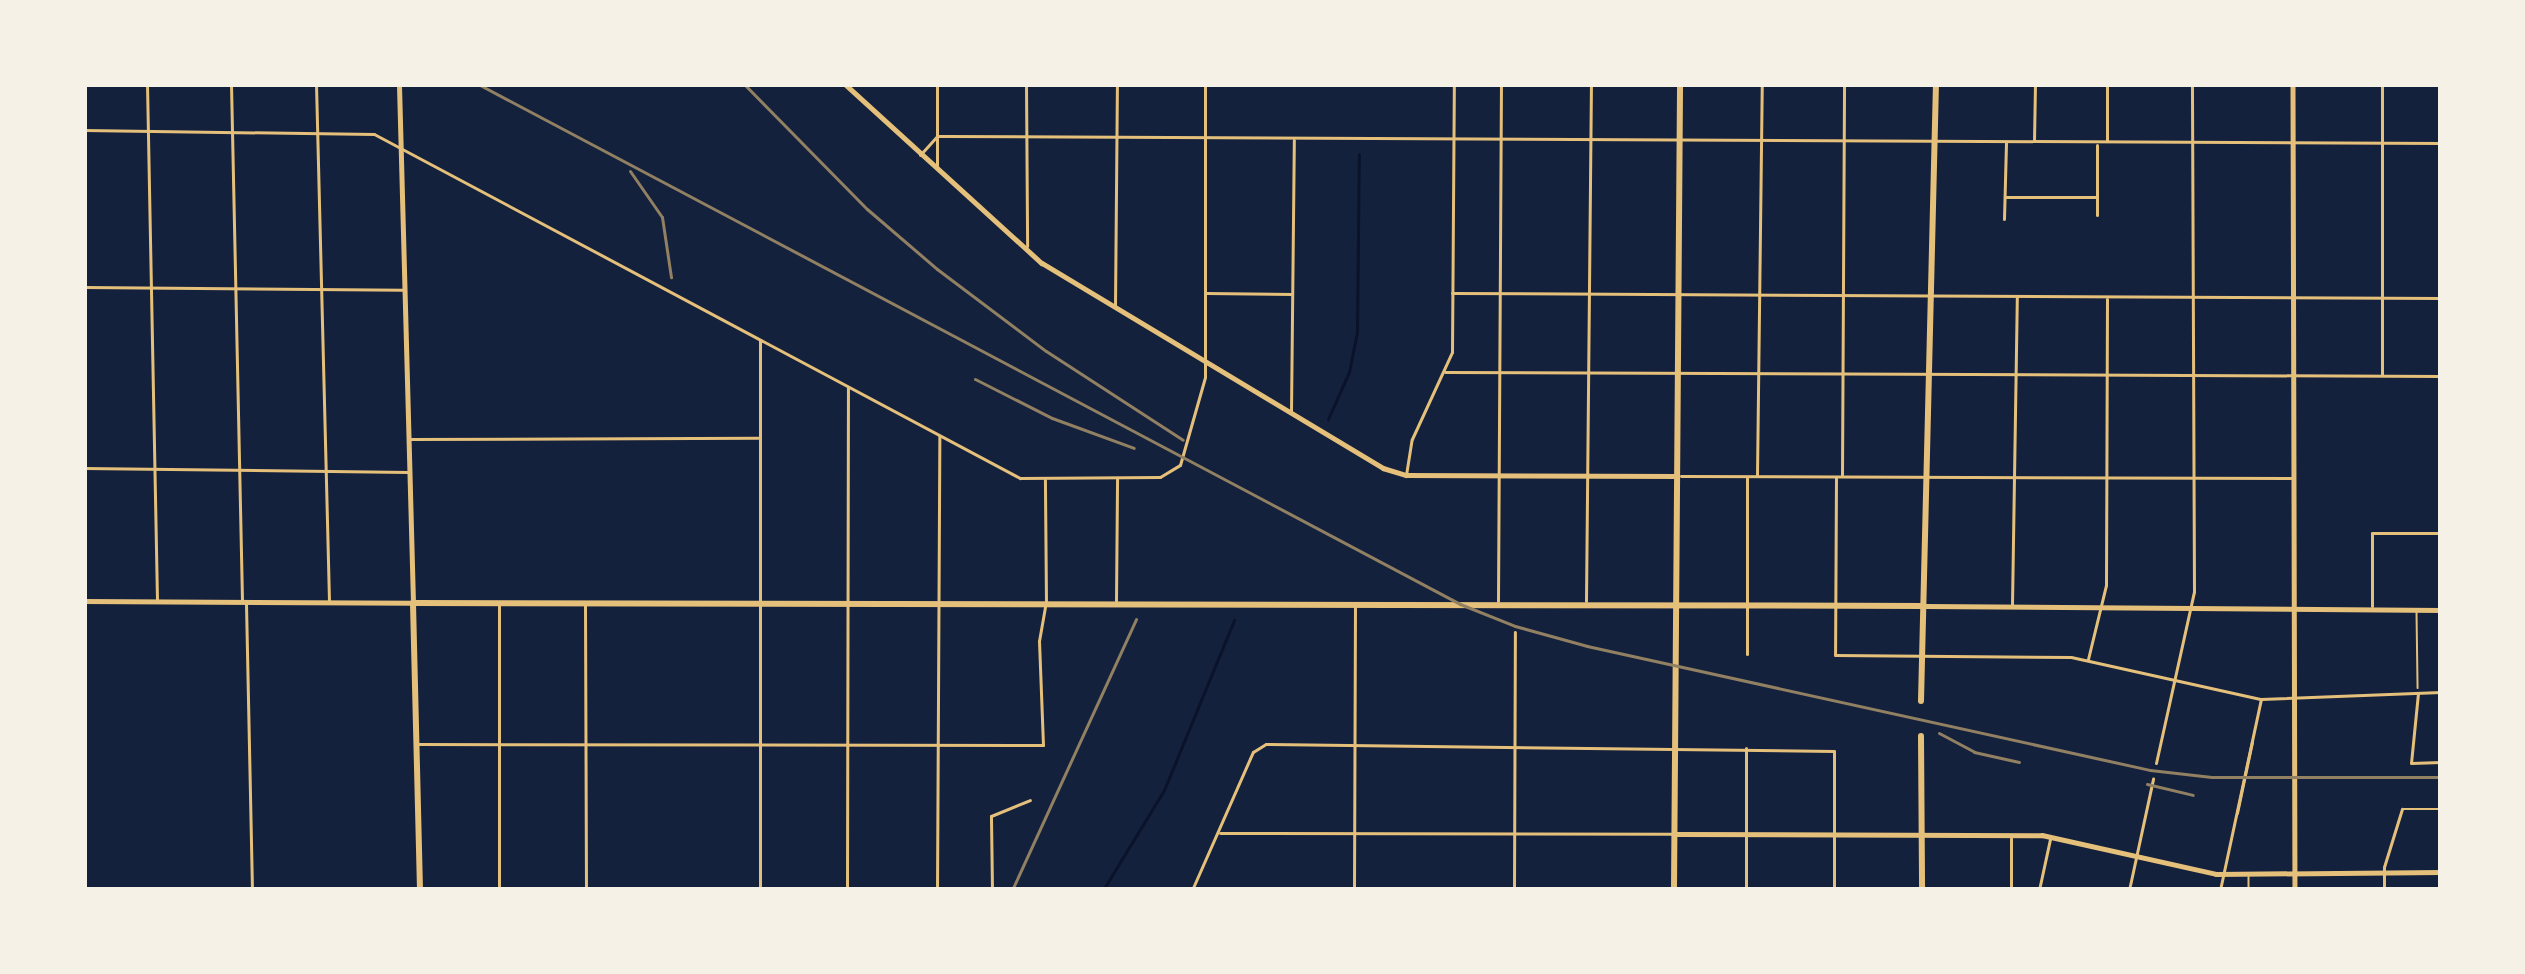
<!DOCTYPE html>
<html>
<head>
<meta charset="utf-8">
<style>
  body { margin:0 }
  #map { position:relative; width:2525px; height:974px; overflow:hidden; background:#14213d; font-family:"DM Sans",sans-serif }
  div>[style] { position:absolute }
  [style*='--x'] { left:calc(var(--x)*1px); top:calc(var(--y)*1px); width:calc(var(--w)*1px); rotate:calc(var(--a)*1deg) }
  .stream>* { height:3px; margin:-1.5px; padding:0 1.5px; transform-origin:1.5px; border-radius:1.5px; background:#0b132b }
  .service>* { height:1.5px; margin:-0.75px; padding:0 0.75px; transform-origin:0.75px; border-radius:0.75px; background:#e5c07b }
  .minor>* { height:3px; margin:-1.5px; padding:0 1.5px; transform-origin:1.5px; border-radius:1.5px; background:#e5c07b }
  .tertiary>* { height:4.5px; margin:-2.25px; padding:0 2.25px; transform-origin:2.25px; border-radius:2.25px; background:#e5c07b }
  .secondary>* { height:6px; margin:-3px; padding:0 3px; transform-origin:3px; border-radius:3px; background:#e5c07b }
  .primary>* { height:6px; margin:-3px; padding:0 3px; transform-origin:3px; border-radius:3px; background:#e5c07b }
  .rail>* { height:3px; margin:-1.5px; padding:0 1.5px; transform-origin:1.5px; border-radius:1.5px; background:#918062 }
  span { translate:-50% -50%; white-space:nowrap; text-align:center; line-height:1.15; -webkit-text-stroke:9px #f6f1e7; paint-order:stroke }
  .frame { position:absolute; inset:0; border:87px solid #f6f1e7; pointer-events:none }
</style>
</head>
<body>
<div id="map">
  <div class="stream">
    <i style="--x:1328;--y:419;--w:51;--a:-65.9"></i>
    <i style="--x:1349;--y:372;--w:41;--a:-78.7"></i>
    <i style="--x:1357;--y:332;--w:178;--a:-89.4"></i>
    <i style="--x:1103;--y:890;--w:117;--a:-58.6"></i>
    <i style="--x:1164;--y:790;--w:184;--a:-67.6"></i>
  </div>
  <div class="service">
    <i style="--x:2417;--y:612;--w:76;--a:89.2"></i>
    <i style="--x:2403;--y:809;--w:38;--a:0"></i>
    <i style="--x:2249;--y:877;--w:13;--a:90"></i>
  </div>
  <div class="minor">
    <i style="--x:147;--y:84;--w:515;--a:88.89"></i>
    <i style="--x:231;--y:84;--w:516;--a:88.78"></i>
    <i style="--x:316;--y:84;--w:517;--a:88.56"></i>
    <i style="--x:937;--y:84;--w:82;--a:90"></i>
    <i style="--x:1026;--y:84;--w:162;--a:89.6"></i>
    <i style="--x:84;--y:130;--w:290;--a:0.8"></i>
    <i style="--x:374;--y:134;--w:732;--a:28.04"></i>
    <i style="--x:1020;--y:478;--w:140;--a:-0.4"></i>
    <i style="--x:1160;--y:477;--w:23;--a:-31"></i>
    <i style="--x:1180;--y:465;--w:91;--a:-74.1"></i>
    <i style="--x:1205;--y:377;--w:293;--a:-90"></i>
    <i style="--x:2034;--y:141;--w:57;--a:-89"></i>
    <i style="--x:2107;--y:141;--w:57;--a:-90"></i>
    <i style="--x:920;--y:155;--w:25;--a:-48"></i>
    <i style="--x:937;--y:136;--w:8;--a:0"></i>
    <i style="--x:945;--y:136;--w:1496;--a:0.27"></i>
    <i style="--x:2005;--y:197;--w:92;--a:0"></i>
    <i style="--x:2097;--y:215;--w:70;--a:-90"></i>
    <i style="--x:2004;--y:219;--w:76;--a:-88.5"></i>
    <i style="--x:84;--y:287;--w:319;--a:0.5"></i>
    <i style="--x:1206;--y:293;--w:86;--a:0.7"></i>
    <i style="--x:1452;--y:293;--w:989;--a:0.29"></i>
    <i style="--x:1115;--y:306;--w:222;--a:-89.5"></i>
    <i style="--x:1445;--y:372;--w:996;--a:0.23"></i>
    <i style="--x:2382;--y:374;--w:290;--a:-90"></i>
    <i style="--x:1291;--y:412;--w:272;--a:-89.4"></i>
    <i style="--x:409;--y:439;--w:349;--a:-0.2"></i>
    <i style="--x:84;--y:468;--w:324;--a:0.7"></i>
    <i style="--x:1406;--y:475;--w:36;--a:-81"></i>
    <i style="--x:1412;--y:439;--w:96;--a:-65.3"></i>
    <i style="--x:1452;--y:352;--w:268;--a:-89.6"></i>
    <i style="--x:1757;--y:475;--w:391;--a:-89.3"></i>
    <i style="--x:1842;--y:475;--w:391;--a:-89.7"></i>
    <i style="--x:1681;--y:476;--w:610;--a:0.19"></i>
    <i style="--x:1747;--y:477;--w:177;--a:90"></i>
    <i style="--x:1836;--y:477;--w:178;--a:90.3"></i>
    <i style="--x:1835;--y:655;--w:236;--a:0.5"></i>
    <i style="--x:2071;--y:657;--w:195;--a:12.5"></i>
    <i style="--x:2261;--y:699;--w:180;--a:-2.2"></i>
    <i style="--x:1116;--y:601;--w:123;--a:-89.5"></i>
    <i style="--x:1498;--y:601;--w:517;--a:-89.67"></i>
    <i style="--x:1586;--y:601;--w:517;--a:-89.45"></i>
    <i style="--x:246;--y:604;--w:286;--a:88.8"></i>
    <i style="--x:585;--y:604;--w:286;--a:89.8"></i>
    <i style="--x:2012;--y:605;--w:308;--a:-89.1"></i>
    <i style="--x:2372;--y:606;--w:73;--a:-90"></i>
    <i style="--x:2372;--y:533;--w:69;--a:0"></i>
    <i style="--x:2088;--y:659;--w:76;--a:-76.3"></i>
    <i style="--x:2106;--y:585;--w:286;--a:-89.8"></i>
    <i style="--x:2418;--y:693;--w:70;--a:95.7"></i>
    <i style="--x:2411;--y:763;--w:30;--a:-2"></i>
    <i style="--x:418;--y:744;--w:625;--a:0.09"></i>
    <i style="--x:1043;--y:745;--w:104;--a:-92.2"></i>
    <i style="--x:1039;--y:641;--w:39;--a:-80"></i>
    <i style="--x:1046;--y:603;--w:123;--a:-90.5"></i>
    <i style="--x:2156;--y:763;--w:175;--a:-77.5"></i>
    <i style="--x:2194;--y:592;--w:508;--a:-90.23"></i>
    <i style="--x:2237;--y:813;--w:73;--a:-78.1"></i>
    <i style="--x:1220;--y:833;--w:453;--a:0.1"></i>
    <i style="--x:499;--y:890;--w:286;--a:-90"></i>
    <i style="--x:760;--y:890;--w:550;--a:-90"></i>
    <i style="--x:847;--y:890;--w:502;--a:-89.89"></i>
    <i style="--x:937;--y:890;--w:454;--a:-89.7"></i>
    <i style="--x:992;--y:890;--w:74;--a:-90.8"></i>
    <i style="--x:991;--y:816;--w:42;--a:-22.3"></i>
    <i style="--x:1192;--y:890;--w:151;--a:-66.2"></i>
    <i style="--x:1253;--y:752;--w:15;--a:-32"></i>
    <i style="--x:1266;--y:744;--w:568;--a:0.71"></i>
    <i style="--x:1834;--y:751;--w:139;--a:90"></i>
    <i style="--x:1354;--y:890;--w:286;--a:-89.8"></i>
    <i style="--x:1514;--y:890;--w:258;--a:-89.8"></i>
    <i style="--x:1746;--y:890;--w:142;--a:-90"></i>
    <i style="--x:2011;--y:890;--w:52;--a:-90"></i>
    <i style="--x:2039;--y:890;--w:52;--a:-77.8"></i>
    <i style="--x:2129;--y:890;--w:114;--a:-77.8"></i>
    <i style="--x:2220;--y:890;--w:195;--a:-77.9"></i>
    <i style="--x:2384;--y:890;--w:23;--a:-90"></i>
    <i style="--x:2384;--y:867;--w:61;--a:-72.8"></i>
  </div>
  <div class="tertiary">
    <i style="--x:845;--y:84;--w:266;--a:42.3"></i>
    <i style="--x:1042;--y:263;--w:398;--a:31"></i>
    <i style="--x:1383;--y:468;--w:24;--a:17"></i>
    <i style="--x:1406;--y:475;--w:271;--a:0.2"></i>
    <i style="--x:2293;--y:84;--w:806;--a:89.86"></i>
    <i style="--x:84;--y:601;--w:329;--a:0.3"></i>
    <i style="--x:413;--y:603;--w:519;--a:-91.55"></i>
    <i style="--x:1925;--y:606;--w:516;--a:0.44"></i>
    <i style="--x:1677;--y:834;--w:365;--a:0.2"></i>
    <i style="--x:2042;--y:835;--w:178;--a:12.6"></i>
    <i style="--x:2216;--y:874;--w:225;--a:-0.5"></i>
  </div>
  <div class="secondary">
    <i style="--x:420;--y:890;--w:287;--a:-91.4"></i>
    <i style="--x:413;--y:603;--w:1511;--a:0.11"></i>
  </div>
  <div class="primary">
    <i style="--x:1921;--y:701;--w:617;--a:-88.61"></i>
    <i style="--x:1921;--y:736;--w:154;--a:89.6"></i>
    <i style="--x:1674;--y:890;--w:806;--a:-89.57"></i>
  </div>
  <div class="rail">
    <i style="--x:478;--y:84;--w:1111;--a:27.9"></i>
    <i style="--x:1460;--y:604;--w:59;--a:21.8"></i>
    <i style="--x:1515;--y:626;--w:75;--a:15.5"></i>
    <i style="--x:1587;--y:646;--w:576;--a:12.42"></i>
    <i style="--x:2150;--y:770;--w:62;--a:6.4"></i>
    <i style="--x:2212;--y:777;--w:229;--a:0"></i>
    <i style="--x:744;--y:84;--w:175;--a:45.5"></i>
    <i style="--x:867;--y:209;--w:92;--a:40.6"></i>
    <i style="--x:937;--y:269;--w:136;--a:37"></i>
    <i style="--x:1046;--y:351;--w:163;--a:33"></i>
    <i style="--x:630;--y:171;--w:56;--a:55.2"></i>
    <i style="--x:662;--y:217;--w:61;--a:81.5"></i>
    <i style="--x:975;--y:379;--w:86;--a:26.9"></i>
    <i style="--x:1052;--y:418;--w:87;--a:20.1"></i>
    <i style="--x:1939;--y:733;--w:40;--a:28"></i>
    <i style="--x:1974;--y:752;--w:46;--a:12.5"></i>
    <i style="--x:2147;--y:784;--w:47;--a:13.4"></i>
    <i style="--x:1012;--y:890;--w:298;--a:-65.4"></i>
  </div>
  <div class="frame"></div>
</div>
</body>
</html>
